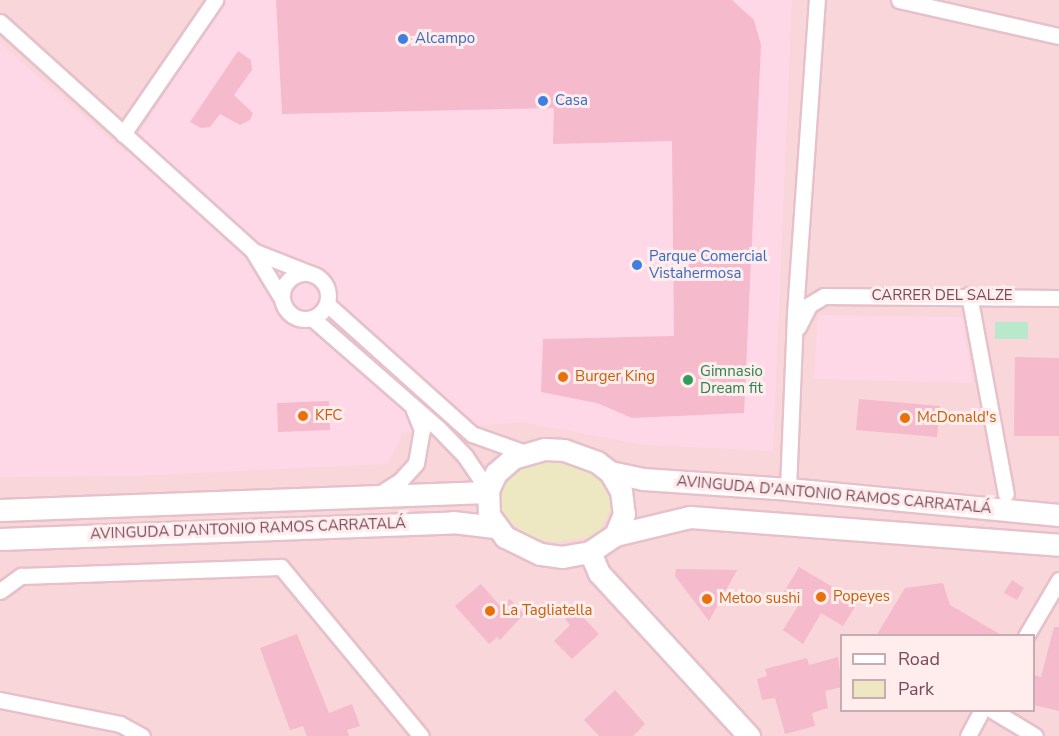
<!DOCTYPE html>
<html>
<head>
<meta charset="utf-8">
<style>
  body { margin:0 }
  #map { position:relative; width:1059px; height:736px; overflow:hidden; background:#fee5e7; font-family:"Nunito Sans",sans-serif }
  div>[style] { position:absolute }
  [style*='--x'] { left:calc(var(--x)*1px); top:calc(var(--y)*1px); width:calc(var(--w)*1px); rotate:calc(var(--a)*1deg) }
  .residential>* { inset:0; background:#f8d6da }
  .commercial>* { inset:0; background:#ffd8e8 }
  .green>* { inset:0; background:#ede8c2 }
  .water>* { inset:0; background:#b8e9cd }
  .building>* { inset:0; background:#f5bacc }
  .roads { filter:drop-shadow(2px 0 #e6c1ca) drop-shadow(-2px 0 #e6c1ca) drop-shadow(0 2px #e6c1ca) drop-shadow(0 -2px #e6c1ca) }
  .street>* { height:15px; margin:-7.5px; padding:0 7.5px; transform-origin:7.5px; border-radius:7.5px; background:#fff }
  .street>.ring { margin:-7.5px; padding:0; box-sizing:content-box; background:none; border:15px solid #fff; border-radius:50% }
  .secondary>* { height:21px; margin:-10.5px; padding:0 10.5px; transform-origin:10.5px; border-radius:10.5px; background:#fff }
  .dots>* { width:16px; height:16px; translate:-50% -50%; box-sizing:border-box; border:3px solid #ffedee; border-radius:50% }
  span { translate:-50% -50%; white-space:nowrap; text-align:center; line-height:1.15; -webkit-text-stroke:6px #ffedee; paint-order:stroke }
  .shop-label { font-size:15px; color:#366cbe }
  .left { translate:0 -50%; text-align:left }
  .street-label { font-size:15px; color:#794859 }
  .leisure-label { font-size:15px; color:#27864d }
  .food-label { font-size:15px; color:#c56008 }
  .legend { position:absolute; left:840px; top:634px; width:195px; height:78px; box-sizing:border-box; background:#ffedee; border:2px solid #c9abb2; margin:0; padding:8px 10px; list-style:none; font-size:18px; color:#794859 }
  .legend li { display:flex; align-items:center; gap:12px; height:30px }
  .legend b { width:30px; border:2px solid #c9abb2 }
</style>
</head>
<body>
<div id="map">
  <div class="residential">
    <i style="clip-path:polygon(evenodd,0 0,1059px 0,1059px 736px,0 736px,0 0,842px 636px,1034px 636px,1034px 710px,842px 710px,842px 636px)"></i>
  </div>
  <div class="commercial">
    <i style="clip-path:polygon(226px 0,792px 0,773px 451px,644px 445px,521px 422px,402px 433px,388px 464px,135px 476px,0 477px,0 43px,126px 153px)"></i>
    <i style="clip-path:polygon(818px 315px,962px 317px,973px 383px,814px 379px)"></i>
  </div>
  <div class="green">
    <i style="clip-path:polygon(543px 461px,581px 467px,598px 476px,609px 490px,611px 508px,601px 529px,591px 537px,554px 542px,532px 538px,502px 516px,500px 488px,508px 477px,526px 465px)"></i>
  </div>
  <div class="water">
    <i style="clip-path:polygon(995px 322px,1028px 322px,1028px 339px,995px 339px)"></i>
  </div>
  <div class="building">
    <i style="clip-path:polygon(276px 0,732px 0,754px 20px,761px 45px,744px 413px,632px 418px,597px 403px,541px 392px,543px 339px,674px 336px,672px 141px,553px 144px,554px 108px,282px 114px)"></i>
    <i style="clip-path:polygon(238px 51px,251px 60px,252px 70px,234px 95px,253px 113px,250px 120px,240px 125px,220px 114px,210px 127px,201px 128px,190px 122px)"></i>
    <i style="clip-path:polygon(1015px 357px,1059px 358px,1059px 436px,1014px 436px)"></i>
    <i style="clip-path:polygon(859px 399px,940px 406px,937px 437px,856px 430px)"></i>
    <i style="clip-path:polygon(329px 401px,330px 430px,278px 432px,277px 403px)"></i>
    <i style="clip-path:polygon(799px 567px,858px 602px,843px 626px,821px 613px,803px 644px,783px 630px,801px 601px,784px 592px)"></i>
    <i style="clip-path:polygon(676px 569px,737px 570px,709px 621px,675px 576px)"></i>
    <i style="clip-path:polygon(1012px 580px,1024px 588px,1017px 600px,1004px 593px)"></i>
    <i style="clip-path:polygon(943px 583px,950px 605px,1003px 636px,876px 636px,905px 588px)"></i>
    <i style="clip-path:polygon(481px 584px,501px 607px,510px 599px,524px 614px,500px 640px,497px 637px,489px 644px,455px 606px)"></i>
    <i style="clip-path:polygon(575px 609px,599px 634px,572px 659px,554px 641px,570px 625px,565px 619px)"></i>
    <i style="clip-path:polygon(1054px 627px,1059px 627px,1059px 711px,1034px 705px,1034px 675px,1041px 677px)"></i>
    <i style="clip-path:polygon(297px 634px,329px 713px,352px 704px,360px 726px,347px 730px,349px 736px,307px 736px,303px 726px,290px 730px,260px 648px)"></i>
    <i style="clip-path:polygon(838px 657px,842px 687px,825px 691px,828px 708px,812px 713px,815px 726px,785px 734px,775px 698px,762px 700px,757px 679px,767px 676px,765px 669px,807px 658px,809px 665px)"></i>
    <i style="clip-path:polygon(615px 690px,645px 724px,633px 736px,599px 736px,584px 720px)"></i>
  </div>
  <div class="roads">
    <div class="street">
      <i style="--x:899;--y:0;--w:164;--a:12.7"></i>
      <i style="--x:0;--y:22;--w:341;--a:42.1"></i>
      <i style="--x:123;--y:134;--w:163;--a:-55.5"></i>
      <i class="ring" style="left:282px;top:273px;width:31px;height:31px"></i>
      <i style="--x:969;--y:295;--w:202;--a:79.5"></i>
      <i style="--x:282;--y:299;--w:56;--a:-121.1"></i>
      <i style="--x:253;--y:251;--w:60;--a:21.4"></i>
      <i style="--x:327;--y:304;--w:195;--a:41.9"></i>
      <i style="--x:472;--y:434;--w:56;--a:19.7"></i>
      <i style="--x:312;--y:318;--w:167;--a:41.1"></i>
      <i style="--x:438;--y:428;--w:39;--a:46"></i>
      <i style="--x:465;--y:456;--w:41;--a:55.9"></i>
      <i style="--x:798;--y:327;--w:25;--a:-63"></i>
      <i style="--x:809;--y:305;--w:17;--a:-31"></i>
      <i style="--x:824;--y:296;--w:235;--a:0.5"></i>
      <i style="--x:788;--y:489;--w:176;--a:-87.7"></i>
      <i style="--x:795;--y:313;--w:314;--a:-86"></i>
      <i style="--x:376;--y:496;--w:28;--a:-32"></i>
      <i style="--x:400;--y:481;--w:24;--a:-48"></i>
      <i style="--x:416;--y:463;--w:34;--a:-80"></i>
      <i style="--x:422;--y:430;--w:22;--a:-112"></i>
      <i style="--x:0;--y:591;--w:26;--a:-36"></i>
      <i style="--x:21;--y:576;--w:260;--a:-2"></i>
      <i style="--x:281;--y:567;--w:219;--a:50.4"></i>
      <i style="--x:1026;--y:636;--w:65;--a:-59.5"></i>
      <i style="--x:0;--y:700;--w:122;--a:11.3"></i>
      <i style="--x:120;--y:724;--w:25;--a:29"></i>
      <i style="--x:992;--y:710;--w:50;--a:31.2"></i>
      <i style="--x:968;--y:736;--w:30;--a:-62"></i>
    </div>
    <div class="secondary">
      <i style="--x:545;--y:449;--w:19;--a:3"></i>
      <i style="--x:564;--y:450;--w:35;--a:20"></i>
      <i style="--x:597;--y:462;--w:16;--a:38"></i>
      <i style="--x:610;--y:472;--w:22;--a:60"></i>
      <i style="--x:621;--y:491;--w:23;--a:83"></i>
      <i style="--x:624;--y:514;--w:23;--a:113"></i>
      <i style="--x:615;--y:535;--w:30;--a:146"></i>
      <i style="--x:590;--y:552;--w:28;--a:170"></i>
      <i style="--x:562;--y:557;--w:22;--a:-172"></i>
      <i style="--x:540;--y:554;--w:39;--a:-154"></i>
      <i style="--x:505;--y:537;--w:27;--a:-126"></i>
      <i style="--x:489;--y:515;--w:25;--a:-92"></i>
      <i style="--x:488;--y:490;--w:19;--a:-65"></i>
      <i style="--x:496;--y:473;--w:23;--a:-41"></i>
      <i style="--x:513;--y:458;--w:33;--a:-16"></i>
      <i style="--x:610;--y:472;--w:34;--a:12"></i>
      <i style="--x:643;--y:479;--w:145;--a:3.9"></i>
      <i style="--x:788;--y:489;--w:272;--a:5.5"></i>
      <i style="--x:0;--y:510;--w:488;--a:-2.1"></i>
      <i style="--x:615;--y:535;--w:77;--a:-13.5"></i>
      <i style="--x:690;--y:517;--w:370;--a:4.3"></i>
      <i style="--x:0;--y:539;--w:453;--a:-2.1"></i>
      <i style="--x:453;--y:522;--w:42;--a:6.8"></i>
      <i style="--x:590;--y:552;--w:23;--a:67"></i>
      <i style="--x:599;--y:573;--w:222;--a:47.4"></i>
    </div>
  </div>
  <div class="dots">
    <i style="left:403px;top:39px;background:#3f7fe0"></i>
    <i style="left:543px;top:101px;background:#3f7fe0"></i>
    <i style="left:637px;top:265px;background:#3f7fe0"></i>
    <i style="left:563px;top:377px;background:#e8710a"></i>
    <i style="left:688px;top:380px;background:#2e9e5b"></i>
    <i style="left:303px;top:416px;background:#e8710a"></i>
    <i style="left:905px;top:418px;background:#e8710a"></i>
    <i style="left:821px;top:597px;background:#e8710a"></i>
    <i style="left:707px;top:599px;background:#e8710a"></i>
    <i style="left:490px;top:611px;background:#e8710a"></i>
  </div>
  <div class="shop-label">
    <span class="left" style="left:415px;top:39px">Alcampo</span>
    <span class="left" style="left:555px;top:101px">Casa</span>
    <span class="left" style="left:649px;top:265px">Parque Comercial<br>Vistahermosa</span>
  </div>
  <div class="street-label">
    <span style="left:942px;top:296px">CARRER DEL SALZE</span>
    <span style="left:834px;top:495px;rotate:5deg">AVINGUDA D'ANTONIO RAMOS CARRATALÁ</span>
    <span style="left:248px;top:529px;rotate:-2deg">AVINGUDA D'ANTONIO RAMOS CARRATALÁ</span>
  </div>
  <div class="leisure-label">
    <span class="left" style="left:700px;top:380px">Gimnasio<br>Dream fit</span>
  </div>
  <div class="food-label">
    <span class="left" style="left:575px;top:377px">Burger King</span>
    <span class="left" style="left:315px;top:416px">KFC</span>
    <span class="left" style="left:917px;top:418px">McDonald's</span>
    <span class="left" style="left:833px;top:597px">Popeyes</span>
    <span class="left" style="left:719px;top:599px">Metoo sushi</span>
    <span class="left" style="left:502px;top:611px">La Tagliatella</span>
  </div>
  <ul class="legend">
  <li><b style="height:8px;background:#fff"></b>Road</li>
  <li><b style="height:16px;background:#ede8c2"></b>Park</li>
  </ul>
</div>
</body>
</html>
